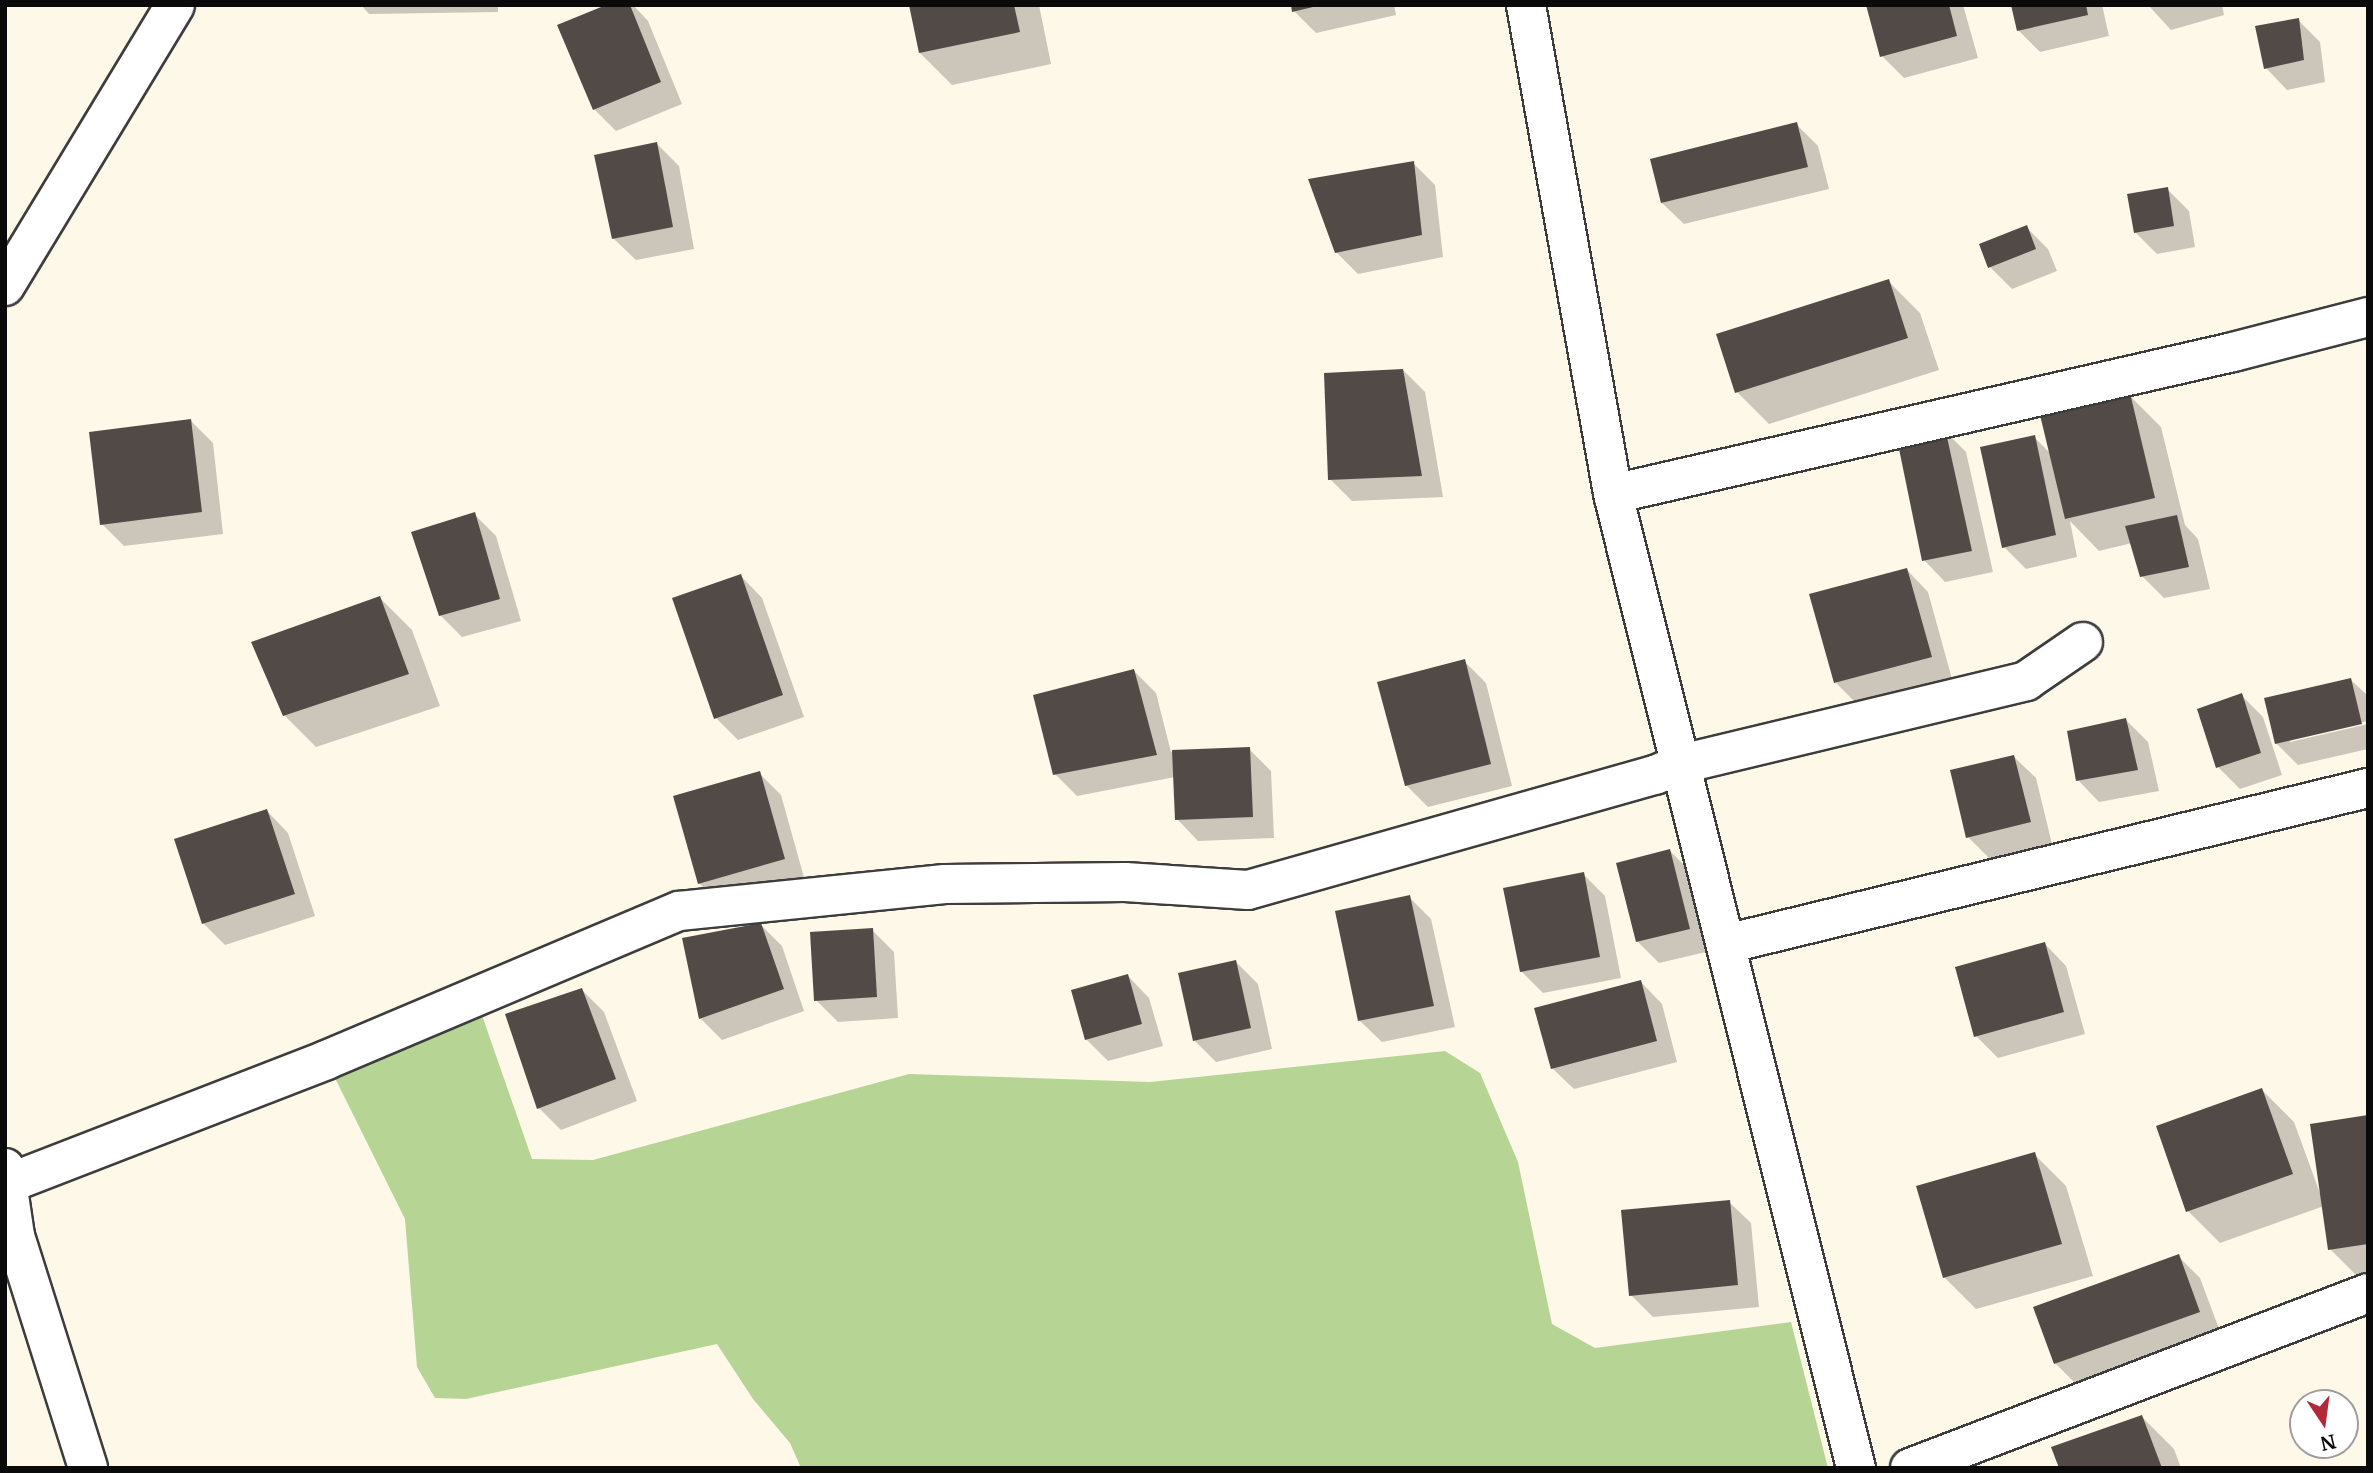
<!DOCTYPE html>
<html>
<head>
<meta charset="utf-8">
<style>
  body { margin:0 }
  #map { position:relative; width:2373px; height:1473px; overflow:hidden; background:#fef8e8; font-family:Merriweather,serif }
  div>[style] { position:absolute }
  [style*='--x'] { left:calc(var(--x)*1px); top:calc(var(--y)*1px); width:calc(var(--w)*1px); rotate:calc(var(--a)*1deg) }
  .forest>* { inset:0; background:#b6d595 }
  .shadow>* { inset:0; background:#0003 }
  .building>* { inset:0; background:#524a47 }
  .roads { filter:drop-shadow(2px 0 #3d3d3d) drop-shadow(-2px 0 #3d3d3d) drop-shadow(0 2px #3d3d3d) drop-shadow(0 -2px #3d3d3d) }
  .street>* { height:38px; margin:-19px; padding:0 19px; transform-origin:19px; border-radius:19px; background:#fff }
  span { translate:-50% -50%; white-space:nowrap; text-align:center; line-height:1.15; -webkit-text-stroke:7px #fff; paint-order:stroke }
  .frame { position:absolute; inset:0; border:7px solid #0a0a0a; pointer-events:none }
  .north { position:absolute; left:2289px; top:1389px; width:70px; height:70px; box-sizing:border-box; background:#fff; border:2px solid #9d9d9d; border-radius:50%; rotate:167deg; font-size:19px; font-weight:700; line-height:28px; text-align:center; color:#0a0a0a }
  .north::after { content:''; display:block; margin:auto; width:24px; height:32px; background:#b22a39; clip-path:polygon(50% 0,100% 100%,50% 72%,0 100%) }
</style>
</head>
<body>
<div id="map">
  <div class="forest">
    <i style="clip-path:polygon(476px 998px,532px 1159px,593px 1160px,909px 1074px,1150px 1082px,1445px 1051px,1480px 1073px,1518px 1162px,1552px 1324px,1595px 1348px,1791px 1322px,1828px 1468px,801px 1468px,790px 1443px,753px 1399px,717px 1344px,466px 1399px,435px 1398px,417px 1367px,405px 1219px,326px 1060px)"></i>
  </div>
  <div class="shadow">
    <i style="clip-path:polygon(361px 5px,498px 5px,498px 12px,369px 14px)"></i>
    <i style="clip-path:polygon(610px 5px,633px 5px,648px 21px,682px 104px,616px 131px,594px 109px)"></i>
    <i style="clip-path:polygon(911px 5px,1039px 5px,1051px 64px,952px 85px,920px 53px)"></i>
    <i style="clip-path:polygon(1293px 5px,1394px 5px,1396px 15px,1316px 33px,1294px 11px)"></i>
    <i style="clip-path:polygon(1868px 5px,1963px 5px,1978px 58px,1904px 78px,1882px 56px)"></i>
    <i style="clip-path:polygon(2013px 5px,2102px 5px,2109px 36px,2040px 52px,2018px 30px)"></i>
    <i style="clip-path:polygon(2148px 5px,2222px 5px,2224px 15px,2171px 30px)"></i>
    <i style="clip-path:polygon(2298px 20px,2320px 42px,2325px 82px,2287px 90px,2266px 68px)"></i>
    <i style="clip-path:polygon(1796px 124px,1818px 146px,1829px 189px,1684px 224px,1662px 203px)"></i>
    <i style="clip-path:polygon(657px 144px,679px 166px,694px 249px,636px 260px,614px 239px)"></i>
    <i style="clip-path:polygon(1413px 163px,1435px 185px,1443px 257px,1358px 274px,1336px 252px)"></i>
    <i style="clip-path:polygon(2167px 189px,2189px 211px,2195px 247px,2157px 254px,2135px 232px)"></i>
    <i style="clip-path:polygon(2026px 227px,2048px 249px,2057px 271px,2012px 289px,1990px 267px)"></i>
    <i style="clip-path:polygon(1888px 281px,1920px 313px,1939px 370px,1769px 424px,1737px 392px)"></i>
    <i style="clip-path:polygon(1403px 370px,1425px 392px,1443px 497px,1352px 501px,1330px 479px)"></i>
    <i style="clip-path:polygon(2129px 395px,2161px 427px,2185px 525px,2198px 539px,2210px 589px,2164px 598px,2142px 576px,2132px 543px,2099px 551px,2070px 521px,2077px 557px,2026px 569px,2004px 547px,2034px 437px,2051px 454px)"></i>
    <i style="clip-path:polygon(191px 421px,213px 443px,223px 534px,124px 546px,102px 524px)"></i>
    <i style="clip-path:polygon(1944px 430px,1966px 452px,1993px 572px,1945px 582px,1924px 560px)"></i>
    <i style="clip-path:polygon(474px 514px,496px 536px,521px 621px,462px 637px,440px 615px)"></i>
    <i style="clip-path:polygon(1907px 570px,1928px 592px,1952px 679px,1857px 704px,1836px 683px)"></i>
    <i style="clip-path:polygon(741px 576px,762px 598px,804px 717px,738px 740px,716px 718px)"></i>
    <i style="clip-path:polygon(380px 598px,412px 630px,440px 706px,316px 747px,284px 715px)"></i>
    <i style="clip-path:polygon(1464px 661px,1486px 683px,1512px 786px,1428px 807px,1406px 785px)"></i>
    <i style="clip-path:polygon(1134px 671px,1156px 693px,1171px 752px,1249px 749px,1271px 771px,1274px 838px,1198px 841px,1177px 819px,1175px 777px,1077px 796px,1055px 774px)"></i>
    <i style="clip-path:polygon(2351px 680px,2368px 696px,2368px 721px,2290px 739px,2290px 742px,2368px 724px,2368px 749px,2298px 765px,2276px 743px)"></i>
    <i style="clip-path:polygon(2241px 695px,2263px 717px,2282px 775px,2240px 789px,2218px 767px)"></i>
    <i style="clip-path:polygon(2126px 720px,2148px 742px,2159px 791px,2099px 802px,2078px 780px)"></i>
    <i style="clip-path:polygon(2014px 757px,2036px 778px,2052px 844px,1990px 859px,1968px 837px)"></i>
    <i style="clip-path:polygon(759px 773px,781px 795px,805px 881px,721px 905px,699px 883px)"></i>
    <i style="clip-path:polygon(267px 811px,288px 833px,315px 916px,225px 945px,203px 923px)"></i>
    <i style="clip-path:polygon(1670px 851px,1692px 873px,1710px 951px,1659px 963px,1637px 941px)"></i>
    <i style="clip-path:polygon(1583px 874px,1605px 896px,1621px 978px,1543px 993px,1521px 971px)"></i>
    <i style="clip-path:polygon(1409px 897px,1431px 919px,1455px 1027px,1382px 1042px,1360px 1021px)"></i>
    <i style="clip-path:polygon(760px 924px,782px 946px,804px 1011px,722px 1040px,700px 1018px)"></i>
    <i style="clip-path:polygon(872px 930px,894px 952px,898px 1018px,838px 1022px,816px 1000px)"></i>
    <i style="clip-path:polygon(2045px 944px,2066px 966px,2085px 1034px,1998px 1058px,1976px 1036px)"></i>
    <i style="clip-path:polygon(1236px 962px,1258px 984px,1272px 1049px,1216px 1062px,1194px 1040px)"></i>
    <i style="clip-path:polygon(1128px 976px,1149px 998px,1163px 1046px,1108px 1061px,1086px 1039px)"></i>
    <i style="clip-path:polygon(1641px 982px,1662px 1004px,1677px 1062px,1574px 1089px,1552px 1068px)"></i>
    <i style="clip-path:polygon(582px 990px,604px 1012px,637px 1101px,561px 1130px,539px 1108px,507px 1015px)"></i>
    <i style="clip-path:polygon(2262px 1090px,2294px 1122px,2321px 1196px,2368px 1117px,2368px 1280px,2362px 1281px,2330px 1249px,2324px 1206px,2220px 1243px,2188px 1211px)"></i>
    <i style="clip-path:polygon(2034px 1154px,2066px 1186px,2093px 1276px,1976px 1309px,1944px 1277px)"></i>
    <i style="clip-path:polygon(1729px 1202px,1751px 1223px,1759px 1307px,1653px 1317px,1631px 1295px)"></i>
    <i style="clip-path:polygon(2178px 1256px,2200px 1278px,2221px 1334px,2077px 1385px,2055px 1363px)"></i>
    <i style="clip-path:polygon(2142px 1417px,2174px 1449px,2181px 1468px,2061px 1468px)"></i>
  </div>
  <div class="building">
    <i style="clip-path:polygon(606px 5px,630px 5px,661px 82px,593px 110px,557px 25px)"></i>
    <i style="clip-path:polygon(909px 5px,1014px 5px,1020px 32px,919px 53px)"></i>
    <i style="clip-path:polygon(1291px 5px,1316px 5px,1317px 6px,1292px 12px)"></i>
    <i style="clip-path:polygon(1866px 5px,1949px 5px,1957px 36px,1880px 57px)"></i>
    <i style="clip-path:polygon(2011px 5px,2086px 5px,2088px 15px,2017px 31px)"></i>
    <i style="clip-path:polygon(2299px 18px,2304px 60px,2264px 69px,2255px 26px)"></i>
    <i style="clip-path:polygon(1797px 122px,1808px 167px,1661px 203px,1650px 159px)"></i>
    <i style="clip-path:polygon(657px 142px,673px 227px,612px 239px,594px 155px)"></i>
    <i style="clip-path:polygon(1414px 161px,1422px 235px,1335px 253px,1308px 179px)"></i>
    <i style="clip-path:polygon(2168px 187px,2174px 226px,2134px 233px,2127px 194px)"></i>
    <i style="clip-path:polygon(2027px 225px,2036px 249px,1988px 268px,1979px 244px)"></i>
    <i style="clip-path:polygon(1889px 279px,1908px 338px,1735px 393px,1716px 334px)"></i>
    <i style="clip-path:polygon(1403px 369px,1422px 476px,1328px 480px,1324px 373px)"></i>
    <i style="clip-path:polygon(2130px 393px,2155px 498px,2065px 519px,2040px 415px)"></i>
    <i style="clip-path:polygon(191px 419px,202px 512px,100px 525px,89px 432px)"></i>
    <i style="clip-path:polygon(1945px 428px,1972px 551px,1922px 561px,1897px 439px)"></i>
    <i style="clip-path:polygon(2035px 435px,2056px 535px,2002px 548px,1980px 447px)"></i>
    <i style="clip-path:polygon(475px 512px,500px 599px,439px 616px,411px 532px)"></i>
    <i style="clip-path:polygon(2177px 515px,2189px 567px,2140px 577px,2125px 526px)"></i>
    <i style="clip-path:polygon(1907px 568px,1932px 657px,1834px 683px,1809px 594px)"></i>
    <i style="clip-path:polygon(741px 574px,783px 695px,714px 719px,672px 598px)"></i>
    <i style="clip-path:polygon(380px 596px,409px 674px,283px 716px,251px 642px)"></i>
    <i style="clip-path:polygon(1465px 659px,1491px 764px,1405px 786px,1377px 682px)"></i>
    <i style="clip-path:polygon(1134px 669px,1157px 755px,1053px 775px,1033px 695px)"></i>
    <i style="clip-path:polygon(2351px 678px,2362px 724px,2275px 744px,2264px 698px)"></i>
    <i style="clip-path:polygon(2242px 693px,2261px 753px,2216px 768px,2197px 709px)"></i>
    <i style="clip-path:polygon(2126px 718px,2138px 770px,2076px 781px,2067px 731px)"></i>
    <i style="clip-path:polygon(1250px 747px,1253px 817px,1175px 820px,1172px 750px)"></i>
    <i style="clip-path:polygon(2014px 755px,2031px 822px,1966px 838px,1950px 770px)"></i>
    <i style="clip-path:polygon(760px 771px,785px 859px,698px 884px,673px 796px)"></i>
    <i style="clip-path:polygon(267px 809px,295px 894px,202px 924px,174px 839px)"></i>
    <i style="clip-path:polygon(1670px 849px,1690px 929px,1636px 942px,1616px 863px)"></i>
    <i style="clip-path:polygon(1584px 872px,1600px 957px,1520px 972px,1503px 888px)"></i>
    <i style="clip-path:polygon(1410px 895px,1434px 1006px,1358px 1021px,1335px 911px)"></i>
    <i style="clip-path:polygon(761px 923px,784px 989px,699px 1019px,682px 938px)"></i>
    <i style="clip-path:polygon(873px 928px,877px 997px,814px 1001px,810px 932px)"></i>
    <i style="clip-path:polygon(2045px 942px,2064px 1012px,1974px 1037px,1955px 967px)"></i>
    <i style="clip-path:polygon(1236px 960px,1251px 1028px,1193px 1041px,1178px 973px)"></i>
    <i style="clip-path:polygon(1128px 974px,1142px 1024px,1085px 1040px,1071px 990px)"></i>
    <i style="clip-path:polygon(1641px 980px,1657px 1041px,1551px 1069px,1534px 1008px)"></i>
    <i style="clip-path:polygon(582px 988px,616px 1079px,537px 1109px,505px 1014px)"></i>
    <i style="clip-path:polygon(2262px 1088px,2293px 1174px,2186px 1212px,2156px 1126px)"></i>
    <i style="clip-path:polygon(2368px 1115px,2368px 1244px,2328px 1250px,2310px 1124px)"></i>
    <i style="clip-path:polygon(2035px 1152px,2062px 1244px,1943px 1278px,1916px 1186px)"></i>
    <i style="clip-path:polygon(1730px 1200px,1738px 1285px,1629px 1296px,1621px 1210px)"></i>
    <i style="clip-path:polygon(2179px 1254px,2200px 1312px,2054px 1364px,2033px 1307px)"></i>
    <i style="clip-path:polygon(2142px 1415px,2162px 1468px,2059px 1468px,2051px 1447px)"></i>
  </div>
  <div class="roads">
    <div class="street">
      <i style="--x:1526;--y:5;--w:497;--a:79.9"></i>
      <i style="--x:1613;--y:494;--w:1004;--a:75.99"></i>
      <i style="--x:5;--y:286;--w:328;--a:-58.8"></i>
      <i style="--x:1613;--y:494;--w:636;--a:-12.9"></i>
      <i style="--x:2233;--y:352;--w:139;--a:-14.5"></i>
      <i style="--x:1726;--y:944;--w:661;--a:-13.66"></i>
      <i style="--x:5;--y:1168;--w:69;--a:81.6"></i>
      <i style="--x:15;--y:1236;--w:243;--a:72.5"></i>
      <i style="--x:7;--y:1184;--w:342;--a:-21.2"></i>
      <i style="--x:326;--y:1060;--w:383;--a:-22.9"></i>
      <i style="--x:679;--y:911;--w:267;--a:-5.8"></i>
      <i style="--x:945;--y:884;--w:180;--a:-0.6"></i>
      <i style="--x:1125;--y:882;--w:123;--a:3.7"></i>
      <i style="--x:1248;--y:890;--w:423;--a:-15.8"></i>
      <i style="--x:1655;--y:775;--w:28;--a:-23"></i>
      <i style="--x:1681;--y:764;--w:355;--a:-13.5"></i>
      <i style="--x:2026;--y:681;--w:69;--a:-34.4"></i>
      <i style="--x:1910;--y:1468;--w:490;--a:-20.9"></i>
    </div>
  </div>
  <div class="frame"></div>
  <div class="north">N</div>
</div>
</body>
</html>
